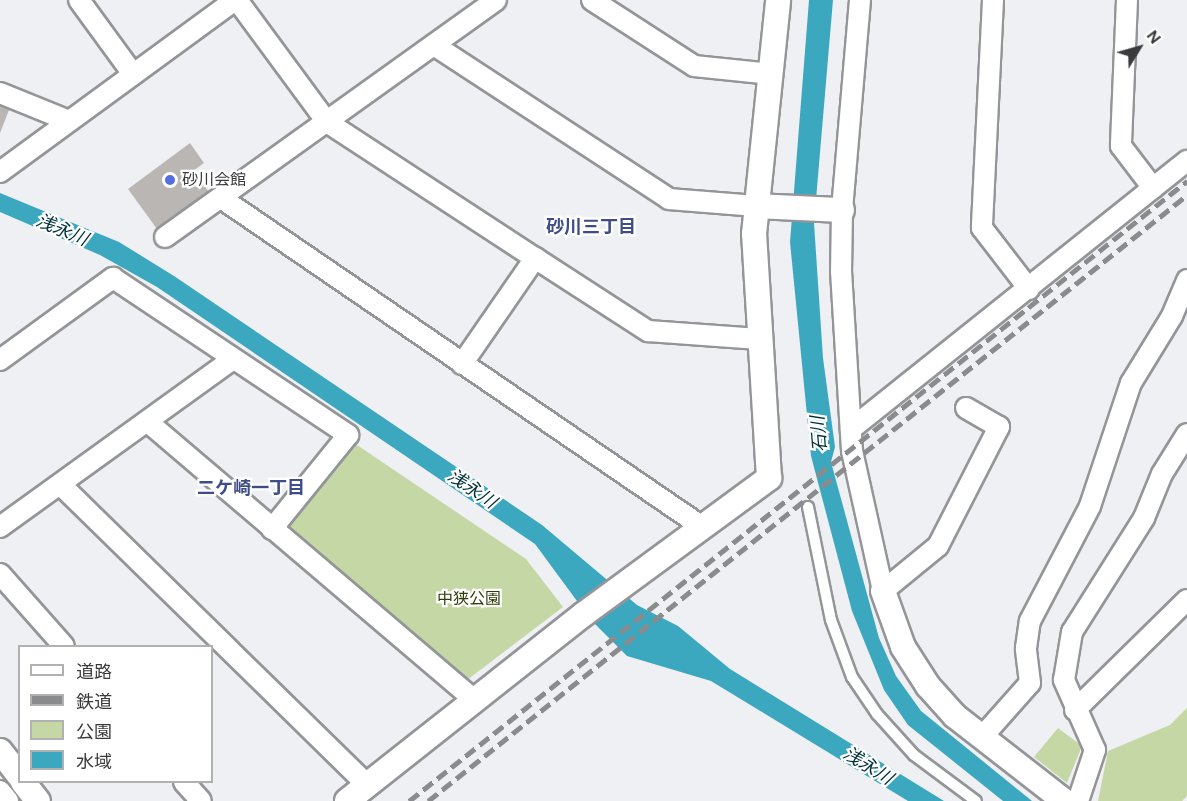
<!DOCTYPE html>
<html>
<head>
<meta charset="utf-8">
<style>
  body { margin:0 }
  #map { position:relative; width:1187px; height:801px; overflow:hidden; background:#eff0f3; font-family:"DM Sans","Noto Sans JP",sans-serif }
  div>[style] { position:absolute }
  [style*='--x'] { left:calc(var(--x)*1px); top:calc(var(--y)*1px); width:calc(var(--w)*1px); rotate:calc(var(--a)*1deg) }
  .green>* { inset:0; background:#c4d7a5 }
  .water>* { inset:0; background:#3ca8bf }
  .building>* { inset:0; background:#b9b6b4 }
  .roads { filter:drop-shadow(2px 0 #949598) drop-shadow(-2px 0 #949598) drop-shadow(0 2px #949598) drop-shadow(0 -2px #949598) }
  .service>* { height:10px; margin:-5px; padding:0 5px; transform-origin:5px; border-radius:5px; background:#fff }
  .minor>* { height:20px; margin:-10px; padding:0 10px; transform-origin:10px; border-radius:10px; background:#fff }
  .tertiary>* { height:24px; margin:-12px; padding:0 12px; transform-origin:12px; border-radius:12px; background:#fff }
  .rail>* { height:4.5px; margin-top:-2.25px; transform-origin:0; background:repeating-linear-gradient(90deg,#8a8b8d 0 12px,transparent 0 18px) }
  .dots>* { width:16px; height:16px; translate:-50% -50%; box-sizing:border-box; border:3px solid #fff; border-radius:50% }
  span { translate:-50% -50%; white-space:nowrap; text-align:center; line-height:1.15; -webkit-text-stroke:4.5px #fff; paint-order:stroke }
  .poi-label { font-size:16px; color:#3b3b3d }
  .left { translate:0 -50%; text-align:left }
  .park-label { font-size:16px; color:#2f3e07 }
  .neighbourhood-label { font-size:18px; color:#3e4d88; font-weight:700 }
  .water-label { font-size:18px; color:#00313b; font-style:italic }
  .legend { position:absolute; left:18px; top:645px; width:195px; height:138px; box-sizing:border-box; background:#fff; border:2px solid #b1b1b1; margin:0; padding:8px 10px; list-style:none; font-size:18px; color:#3b3b3d }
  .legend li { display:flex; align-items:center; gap:12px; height:30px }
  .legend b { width:30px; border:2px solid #b1b1b1 }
  .north { position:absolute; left:1109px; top:18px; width:60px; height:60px; -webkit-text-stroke:4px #fff; paint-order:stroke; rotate:53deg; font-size:16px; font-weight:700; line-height:24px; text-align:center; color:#3b3b3d }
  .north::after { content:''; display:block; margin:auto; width:21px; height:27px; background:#3b3b3d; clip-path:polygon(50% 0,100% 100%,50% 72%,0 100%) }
</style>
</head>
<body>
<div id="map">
  <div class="green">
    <i style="clip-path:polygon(354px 443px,526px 559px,563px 607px,467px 680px,290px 532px,289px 523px)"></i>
    <i style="clip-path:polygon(1187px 708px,1187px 796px,1182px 801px,1098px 801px,1108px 751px,1170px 725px)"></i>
    <i style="clip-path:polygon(1058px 728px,1082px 746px,1067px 783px,1034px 757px)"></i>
  </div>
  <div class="water">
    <i style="clip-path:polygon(809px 0,833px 0,814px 223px,823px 358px,835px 447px,831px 462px,879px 638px,896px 676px,921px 711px,1032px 801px,1003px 801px,908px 725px,884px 690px,852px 611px,811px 456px,790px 242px)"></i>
    <i style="clip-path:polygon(0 193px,119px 242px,174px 276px,542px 525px,637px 605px,678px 626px,730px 669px,944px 801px,908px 801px,711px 681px,627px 656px,591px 620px,535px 544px,157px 287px,100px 255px,0 212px)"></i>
  </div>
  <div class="building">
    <i style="clip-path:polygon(0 106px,9px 110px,0 133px)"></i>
    <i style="clip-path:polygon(190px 143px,204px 163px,193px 171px,209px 192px,157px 229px,128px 189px)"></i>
  </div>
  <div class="roads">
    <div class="service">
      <i style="--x:808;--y:507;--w:115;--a:78.5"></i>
      <i style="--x:831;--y:620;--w:61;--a:69.8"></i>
      <i style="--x:852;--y:677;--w:45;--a:56"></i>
      <i style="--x:877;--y:714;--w:55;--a:47.9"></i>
      <i style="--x:914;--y:755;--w:77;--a:36.6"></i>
    </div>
    <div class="minor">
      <i style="--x:79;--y:0;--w:92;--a:53.9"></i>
      <i style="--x:237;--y:0;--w:152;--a:53.6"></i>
      <i style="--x:327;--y:122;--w:249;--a:33.2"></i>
      <i style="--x:535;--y:258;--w:135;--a:32.9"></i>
      <i style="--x:648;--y:331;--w:111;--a:4.1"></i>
      <i style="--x:592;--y:0;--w:121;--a:32.9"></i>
      <i style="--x:694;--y:66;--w:78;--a:5.9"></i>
      <i style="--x:860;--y:0;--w:211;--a:94.9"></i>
      <i style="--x:842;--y:210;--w:61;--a:90.9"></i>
      <i style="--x:841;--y:271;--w:180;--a:86.5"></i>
      <i style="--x:852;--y:451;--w:143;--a:77.5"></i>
      <i style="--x:883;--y:591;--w:71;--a:-39.3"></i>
      <i style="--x:938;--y:546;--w:134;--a:-62.9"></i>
      <i style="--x:999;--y:427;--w:38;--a:-150"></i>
      <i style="--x:993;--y:0;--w:228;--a:92.8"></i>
      <i style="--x:982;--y:228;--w:77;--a:52.4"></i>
      <i style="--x:1127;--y:0;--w:146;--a:92.4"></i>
      <i style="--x:1121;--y:146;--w:53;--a:52.7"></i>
      <i style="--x:434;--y:45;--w:281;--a:33.2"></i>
      <i style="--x:669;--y:199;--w:87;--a:4.6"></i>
      <i style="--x:0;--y:93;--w:74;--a:22.1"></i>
      <i style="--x:0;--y:172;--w:291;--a:-36.2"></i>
      <i style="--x:221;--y:198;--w:581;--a:34.35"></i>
      <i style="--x:165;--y:237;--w:407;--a:-35.6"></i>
      <i style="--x:0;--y:360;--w:140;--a:-36"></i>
      <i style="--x:113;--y:278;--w:283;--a:33.7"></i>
      <i style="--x:348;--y:435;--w:121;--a:129"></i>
      <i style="--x:462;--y:364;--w:129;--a:-55.4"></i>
      <i style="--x:149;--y:423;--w:427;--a:40.4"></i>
      <i style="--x:851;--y:429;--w:430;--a:-38.6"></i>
      <i style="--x:62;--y:486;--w:427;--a:44.4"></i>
      <i style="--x:0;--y:527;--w:287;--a:-35.8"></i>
      <i style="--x:0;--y:574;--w:96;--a:48.4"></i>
      <i style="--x:1075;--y:710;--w:157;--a:-44.5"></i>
      <i style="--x:982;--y:737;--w:72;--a:-48.4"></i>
      <i style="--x:1030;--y:683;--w:35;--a:-97"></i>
      <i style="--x:1026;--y:648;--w:27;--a:-82"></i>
      <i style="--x:1030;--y:621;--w:130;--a:-62.4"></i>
      <i style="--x:1090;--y:506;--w:130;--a:-71.6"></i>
      <i style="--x:1131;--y:383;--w:79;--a:-58.5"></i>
      <i style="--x:1172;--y:316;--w:39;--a:-67"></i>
      <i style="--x:184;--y:782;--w:25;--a:48"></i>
      <i style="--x:0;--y:791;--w:13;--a:51"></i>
      <i style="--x:1078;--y:801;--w:54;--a:-71.6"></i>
      <i style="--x:1095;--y:750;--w:77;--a:-113.9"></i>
      <i style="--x:1064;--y:680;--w:49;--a:-80.5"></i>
      <i style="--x:1072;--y:632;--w:135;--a:-57.7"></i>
      <i style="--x:1144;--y:518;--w:48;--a:-67.8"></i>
      <i style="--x:1162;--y:474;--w:47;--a:-58"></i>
    </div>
    <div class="tertiary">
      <i style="--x:756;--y:206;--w:86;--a:2.7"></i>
      <i style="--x:883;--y:591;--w:59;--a:70.3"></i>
      <i style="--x:903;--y:647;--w:46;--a:57.3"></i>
      <i style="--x:928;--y:686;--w:40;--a:48"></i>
      <i style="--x:955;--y:716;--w:138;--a:37.9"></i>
      <i style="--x:0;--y:751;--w:33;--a:52"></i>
      <i style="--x:23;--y:782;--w:24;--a:52"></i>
      <i style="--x:347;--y:801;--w:302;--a:-38.3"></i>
      <i style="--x:584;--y:614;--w:230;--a:-36.3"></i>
      <i style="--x:769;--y:478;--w:244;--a:-93.5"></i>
      <i style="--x:754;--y:234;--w:235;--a:-84.1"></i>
    </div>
  </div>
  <div class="rail">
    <i style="--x:409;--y:801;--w:995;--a:-38.55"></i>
    <i style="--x:428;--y:801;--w:971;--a:-38.6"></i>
  </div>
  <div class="dots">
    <i style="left:170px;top:180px;background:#556de2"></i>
  </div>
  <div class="poi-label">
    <span class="left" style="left:182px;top:180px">砂川会館</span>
  </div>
  <div class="park-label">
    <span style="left:469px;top:599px">中狭公園</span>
  </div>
  <div class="neighbourhood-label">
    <span style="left:591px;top:227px">砂川三丁目</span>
    <span style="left:251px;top:488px">二ケ崎一丁目</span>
  </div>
  <div class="water-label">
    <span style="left:62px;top:230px;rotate:23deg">浅永川</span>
    <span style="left:819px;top:434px;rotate:-95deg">石川</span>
    <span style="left:472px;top:489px;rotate:34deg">浅永川</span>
    <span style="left:868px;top:766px;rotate:32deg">浅永川</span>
  </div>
  <ul class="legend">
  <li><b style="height:8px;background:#fff"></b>道路</li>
  <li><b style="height:8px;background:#8a8b8d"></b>鉄道</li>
  <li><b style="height:16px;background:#c4d7a5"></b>公園</li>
  <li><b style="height:16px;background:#3ca8bf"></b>水域</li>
  </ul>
  <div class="north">N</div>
</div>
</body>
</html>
